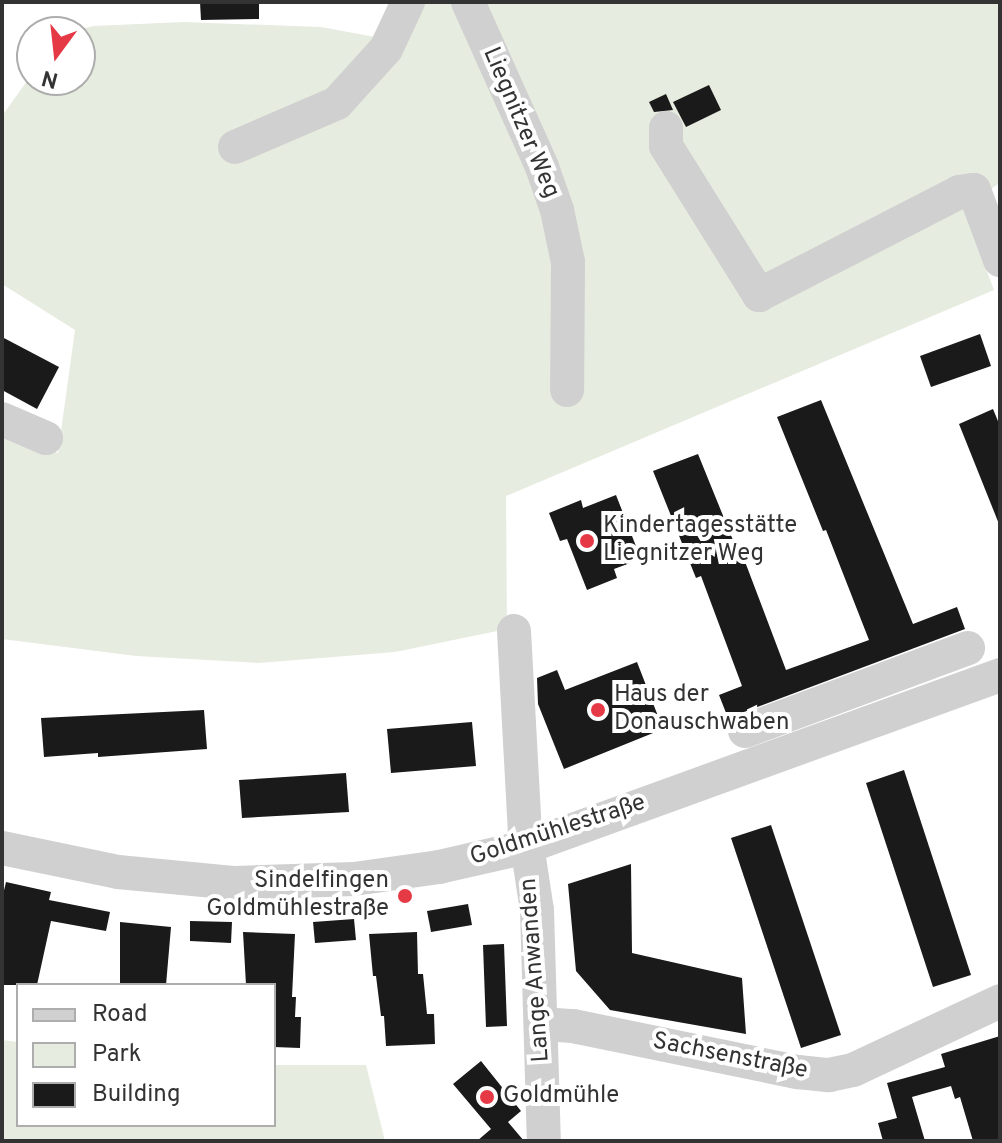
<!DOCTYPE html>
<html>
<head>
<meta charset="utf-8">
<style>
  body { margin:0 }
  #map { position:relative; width:1002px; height:1143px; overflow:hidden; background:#fff; font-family:Overpass,sans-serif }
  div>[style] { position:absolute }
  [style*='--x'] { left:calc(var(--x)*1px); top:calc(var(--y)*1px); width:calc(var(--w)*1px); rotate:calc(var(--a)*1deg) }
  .green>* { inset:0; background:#e6ecdf }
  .building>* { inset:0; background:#1a1a1a }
  .minor>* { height:34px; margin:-17px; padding:0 17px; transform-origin:17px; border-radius:17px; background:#d0d0d0 }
  .dots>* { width:22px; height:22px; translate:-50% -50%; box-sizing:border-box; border:4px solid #fff; border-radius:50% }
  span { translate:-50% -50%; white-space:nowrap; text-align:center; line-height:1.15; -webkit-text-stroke:8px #fff; paint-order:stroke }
  .street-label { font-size:24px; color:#333 }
  .poi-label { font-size:24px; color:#333 }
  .left { translate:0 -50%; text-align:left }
  .right { translate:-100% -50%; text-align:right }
  .frame { position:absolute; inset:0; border:4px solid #333; pointer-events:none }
  .legend { position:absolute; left:16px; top:983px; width:260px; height:144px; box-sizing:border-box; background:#fff; border:2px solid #adadad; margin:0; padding:10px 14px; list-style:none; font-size:24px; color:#333 }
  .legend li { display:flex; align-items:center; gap:16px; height:40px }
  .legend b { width:40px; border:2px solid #adadad }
  .north { position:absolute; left:16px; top:16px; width:80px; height:80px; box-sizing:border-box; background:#fff; border:2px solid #adadad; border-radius:50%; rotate:195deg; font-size:22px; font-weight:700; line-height:32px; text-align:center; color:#333 }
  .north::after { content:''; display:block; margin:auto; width:28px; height:36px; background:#e63946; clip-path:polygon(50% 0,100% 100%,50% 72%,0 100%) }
</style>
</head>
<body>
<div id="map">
  <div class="green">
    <i style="clip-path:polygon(420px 2px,1000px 2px,1000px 183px,963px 207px,994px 290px,506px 496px,507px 629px,395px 652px,259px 663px,136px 656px,2px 639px,2px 429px,58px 453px,75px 330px,2px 284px,2px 116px,32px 74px,32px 80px,80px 80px,80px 32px,72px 32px,93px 26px,184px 22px,321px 27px,402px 42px)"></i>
    <i style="clip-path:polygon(2px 1040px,18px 1042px,18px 1125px,274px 1125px,274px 1065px,366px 1065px,385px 1141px,2px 1141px)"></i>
  </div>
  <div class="building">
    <i style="clip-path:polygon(200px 2px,259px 2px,259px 19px,201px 20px)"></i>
    <i style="clip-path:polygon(709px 85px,721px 110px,686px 127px,673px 102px)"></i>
    <i style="clip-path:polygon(666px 94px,673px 110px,654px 112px,649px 102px)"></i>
    <i style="clip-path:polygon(980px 334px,991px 366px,931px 387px,920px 356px)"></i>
    <i style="clip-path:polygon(2px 337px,59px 367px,37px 409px,2px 390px)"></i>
    <i style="clip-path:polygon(821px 400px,913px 624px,957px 607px,965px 629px,728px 718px,719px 695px,742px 686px,701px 576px,696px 578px,653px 471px,698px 454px,741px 560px,744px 559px,786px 670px,869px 640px,826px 530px,823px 531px,777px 417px)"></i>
    <i style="clip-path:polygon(993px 409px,1000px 426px,999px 524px,959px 424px)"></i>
    <i style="clip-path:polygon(616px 495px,641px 559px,614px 569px,617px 578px,587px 590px,567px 539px,560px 541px,549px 513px,581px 500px,583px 508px)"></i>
    <i style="clip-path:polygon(637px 662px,663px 729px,564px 769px,538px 704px,537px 678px,557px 670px,565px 690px)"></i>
    <i style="clip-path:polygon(204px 710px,207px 749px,98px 757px,98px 753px,44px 757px,41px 718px)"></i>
    <i style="clip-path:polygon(472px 722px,476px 766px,391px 773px,387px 729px)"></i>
    <i style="clip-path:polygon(904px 770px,971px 975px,933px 987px,866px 783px)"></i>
    <i style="clip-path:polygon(346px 773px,349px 812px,242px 818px,239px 780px)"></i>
    <i style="clip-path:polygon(771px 825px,841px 1035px,801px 1048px,731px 838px)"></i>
    <i style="clip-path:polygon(631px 864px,632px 953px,742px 978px,746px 1034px,610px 1010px,576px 971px,568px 884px)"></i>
    <i style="clip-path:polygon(6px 882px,51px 892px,49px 900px,110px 912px,106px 931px,51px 921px,37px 985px,2px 985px,2px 899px)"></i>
    <i style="clip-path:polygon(468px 904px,472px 925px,431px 932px,427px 911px)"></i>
    <i style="clip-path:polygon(354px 919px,356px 940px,315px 943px,313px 922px)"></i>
    <i style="clip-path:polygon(190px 921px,232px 922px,231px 943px,190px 941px)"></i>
    <i style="clip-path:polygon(120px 922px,171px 927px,166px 985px,120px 985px)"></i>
    <i style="clip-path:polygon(243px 932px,295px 934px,292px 997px,296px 997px,295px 1017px,301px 1017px,300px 1048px,274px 1047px,274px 985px,246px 985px)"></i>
    <i style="clip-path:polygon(417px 932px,418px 974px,423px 974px,427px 1014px,434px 1014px,435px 1044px,386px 1046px,384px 1016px,381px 1016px,376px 976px,373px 976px,369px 934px)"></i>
    <i style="clip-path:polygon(504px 944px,507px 1026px,486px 1027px,483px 945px)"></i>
    <i style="clip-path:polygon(1000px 1036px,1000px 1141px,973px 1141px,960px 1097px,955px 1099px,951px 1086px,912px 1097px,925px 1141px,883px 1141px,878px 1123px,897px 1118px,887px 1083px,945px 1067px,941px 1054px)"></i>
    <i style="clip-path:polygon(481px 1061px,521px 1111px,508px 1122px,524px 1141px,477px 1141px,491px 1129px,453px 1084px)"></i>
  </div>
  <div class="minor">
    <i style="--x:468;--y:2;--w:181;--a:65.8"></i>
    <i style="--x:542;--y:167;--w:46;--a:70.8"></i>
    <i style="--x:557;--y:210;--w:53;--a:78.1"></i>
    <i style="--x:568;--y:262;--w:128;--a:90.4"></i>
    <i style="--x:666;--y:128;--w:18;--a:90"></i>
    <i style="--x:666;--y:146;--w:176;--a:58"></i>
    <i style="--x:759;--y:295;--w:225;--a:-27.2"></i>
    <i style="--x:959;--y:192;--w:15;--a:-8"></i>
    <i style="--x:974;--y:190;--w:75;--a:69.6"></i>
    <i style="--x:235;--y:147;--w:111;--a:-23.3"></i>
    <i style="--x:337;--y:103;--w:73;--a:-47.8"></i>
    <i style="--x:386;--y:49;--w:52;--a:-64.9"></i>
    <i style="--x:2;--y:419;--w:48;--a:23.4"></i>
    <i style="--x:514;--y:631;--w:201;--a:86.9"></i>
    <i style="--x:525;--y:832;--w:79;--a:81.3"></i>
    <i style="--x:537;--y:910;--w:231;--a:88.3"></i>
    <i style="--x:745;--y:731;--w:238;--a:-20.4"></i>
    <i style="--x:2;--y:848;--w:118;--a:11.7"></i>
    <i style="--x:118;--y:872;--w:118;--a:5.4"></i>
    <i style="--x:235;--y:883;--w:119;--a:-1.9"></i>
    <i style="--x:354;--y:879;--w:86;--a:-8"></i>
    <i style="--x:439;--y:867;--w:89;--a:-12.9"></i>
    <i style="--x:526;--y:847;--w:504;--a:-19.94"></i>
    <i style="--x:542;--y:1024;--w:31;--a:4"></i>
    <i style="--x:573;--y:1026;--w:230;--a:11.6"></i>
    <i style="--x:798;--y:1072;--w:31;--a:6"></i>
    <i style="--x:829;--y:1075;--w:25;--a:-12"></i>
    <i style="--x:853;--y:1070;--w:162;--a:-25.1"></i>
  </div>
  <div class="dots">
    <i style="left:587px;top:541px;background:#e63946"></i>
    <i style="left:598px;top:710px;background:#e63946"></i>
    <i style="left:405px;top:896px;background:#e63946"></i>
    <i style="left:487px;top:1097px;background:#e63946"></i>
  </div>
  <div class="street-label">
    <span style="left:520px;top:123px;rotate:67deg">Liegnitzer Weg</span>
    <span style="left:558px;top:831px;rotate:-18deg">Goldmühlestraße</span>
    <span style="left:536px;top:970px;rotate:-94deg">Lange Anwanden</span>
    <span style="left:730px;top:1057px;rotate:11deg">Sachsenstraße</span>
  </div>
  <div class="poi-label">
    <span class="left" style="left:603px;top:541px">Kindertagesstätte<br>Liegnitzer Weg</span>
    <span class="left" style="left:614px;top:710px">Haus der<br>Donauschwaben</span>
    <span class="right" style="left:389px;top:896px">Sindelfingen<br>Goldmühlestraße</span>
    <span class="left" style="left:503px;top:1097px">Goldmühle</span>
  </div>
  <div class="frame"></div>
  <ul class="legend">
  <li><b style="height:10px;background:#d0d0d0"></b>Road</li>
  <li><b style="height:22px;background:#e6ecdf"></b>Park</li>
  <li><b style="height:22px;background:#1a1a1a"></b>Building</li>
  </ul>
  <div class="north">N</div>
</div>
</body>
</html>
